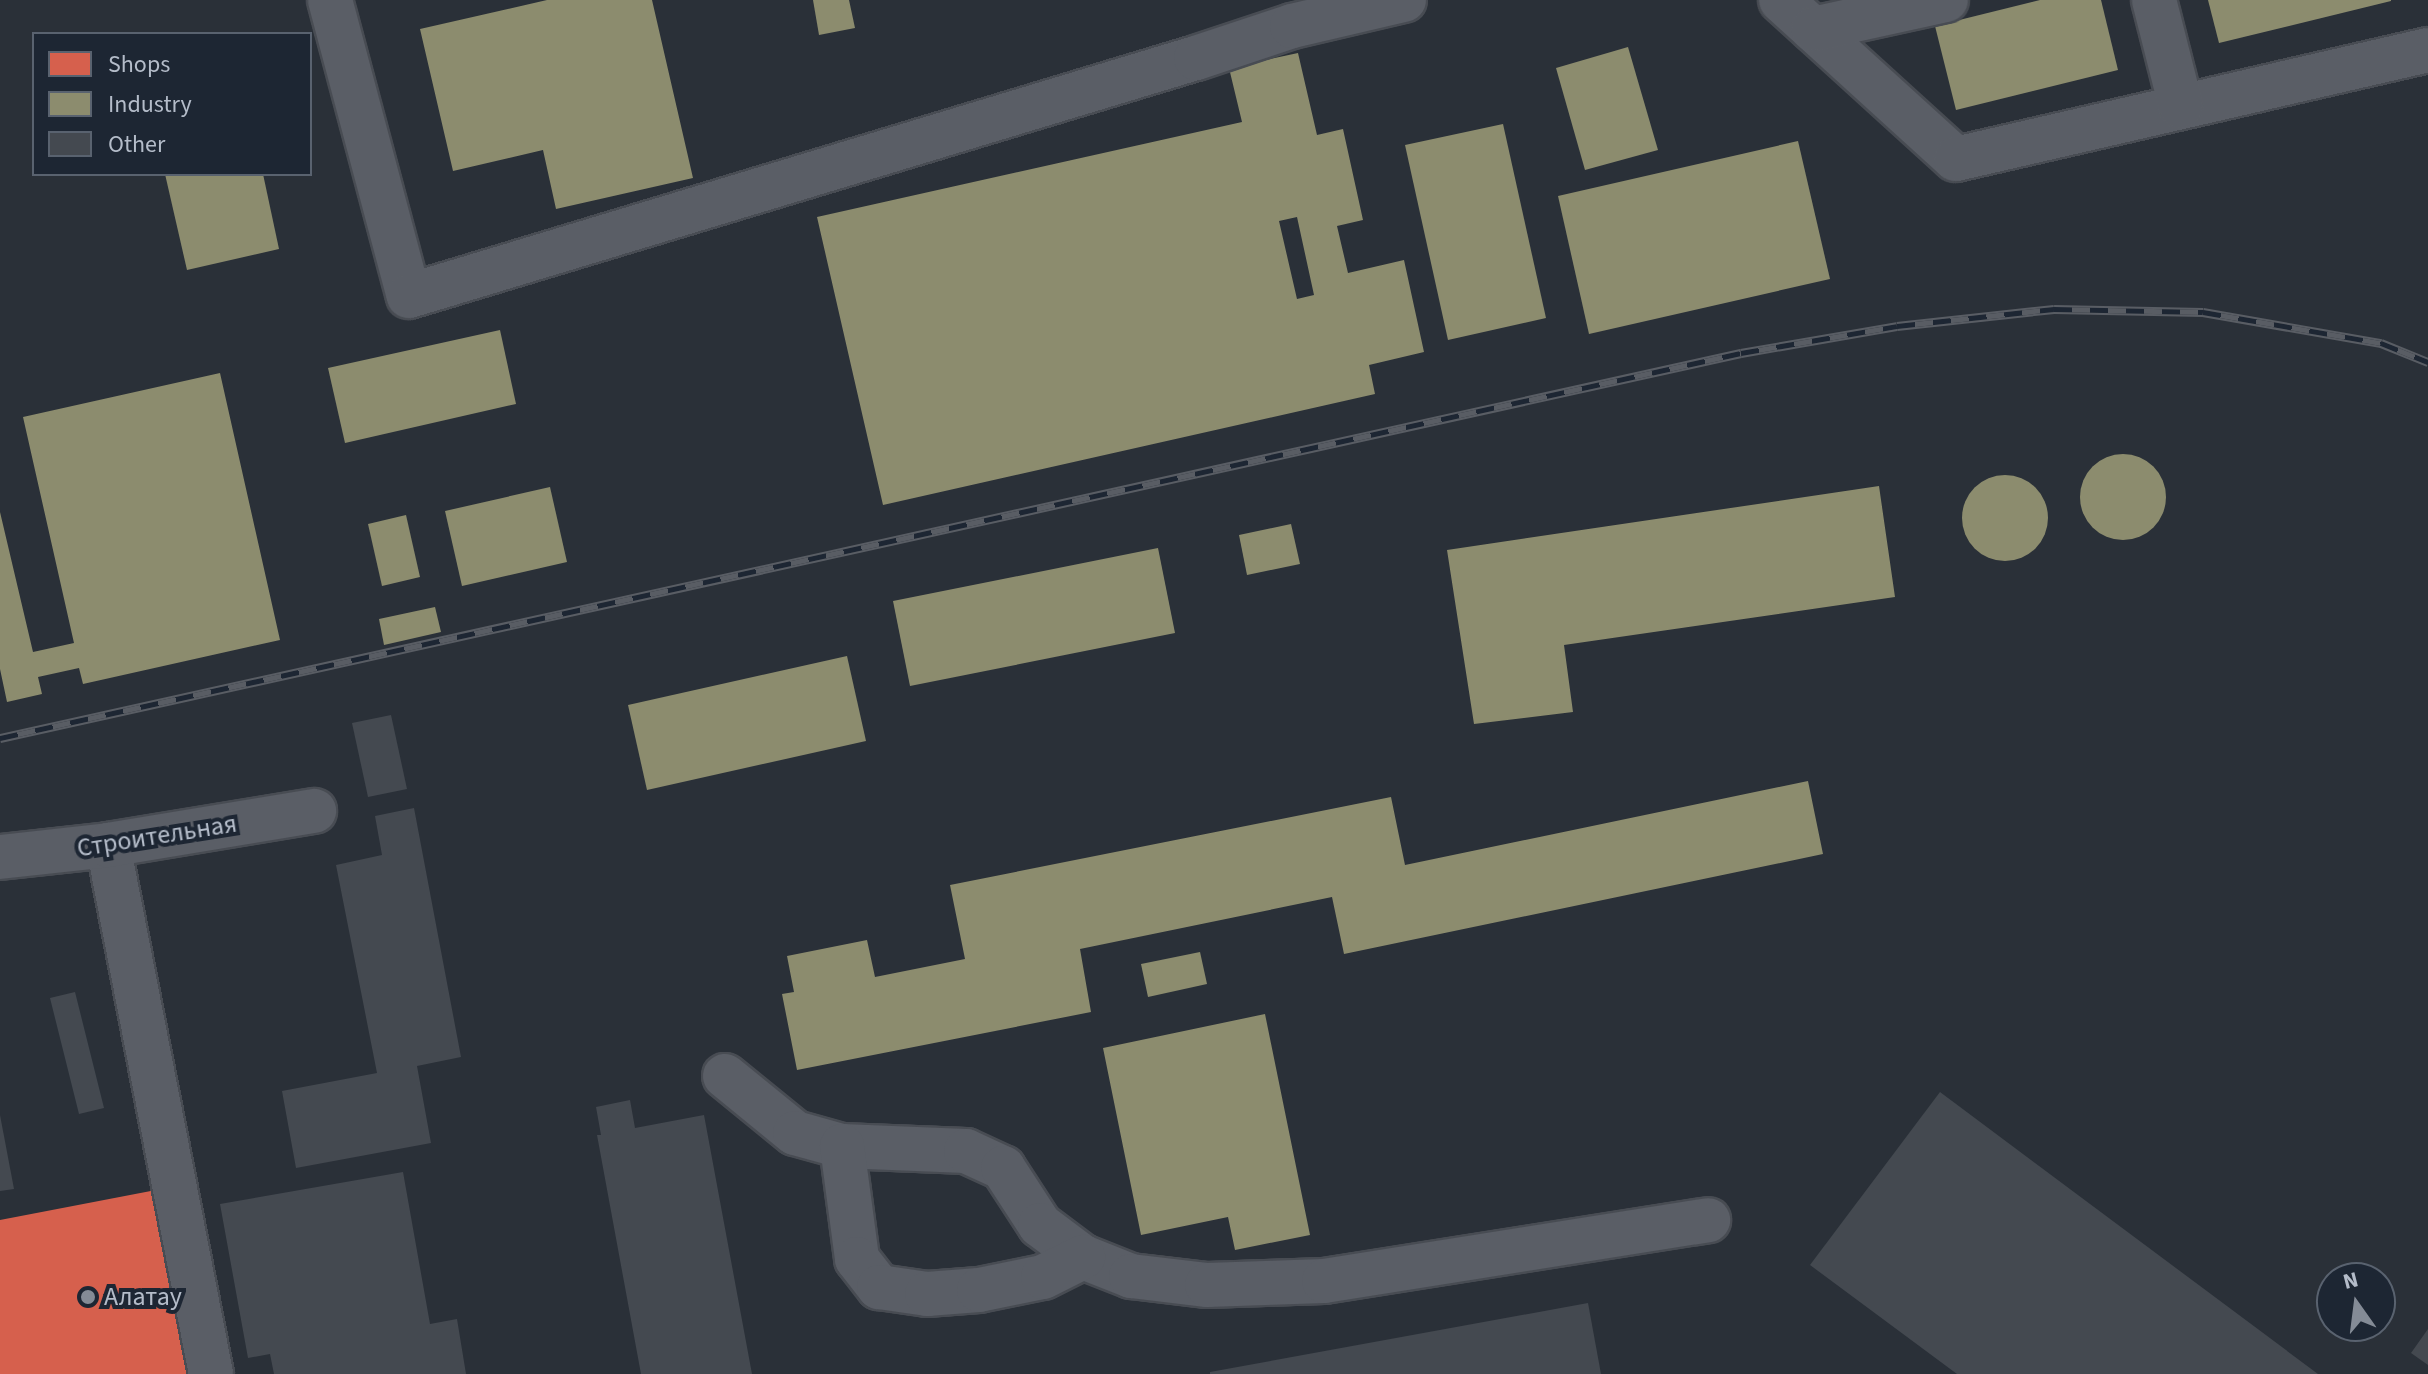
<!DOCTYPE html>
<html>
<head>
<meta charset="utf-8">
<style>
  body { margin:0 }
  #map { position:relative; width:2428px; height:1374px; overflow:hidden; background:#2a3038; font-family:"Source Sans 3",sans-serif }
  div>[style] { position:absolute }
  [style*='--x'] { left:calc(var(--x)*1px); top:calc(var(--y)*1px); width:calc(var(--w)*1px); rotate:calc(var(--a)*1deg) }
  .shops>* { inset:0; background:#d6604d }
  .industry>* { inset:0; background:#8c8c6e }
  .round { border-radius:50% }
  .building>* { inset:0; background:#444950 }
  .roads { filter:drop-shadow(2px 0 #484c53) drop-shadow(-2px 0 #484c53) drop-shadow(0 2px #484c53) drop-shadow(0 -2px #484c53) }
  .minor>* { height:44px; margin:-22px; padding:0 22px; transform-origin:22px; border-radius:22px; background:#5a5e66 }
  .rail>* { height:9px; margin-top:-4.5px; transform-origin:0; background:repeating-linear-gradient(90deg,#1d2633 0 18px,#595d64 0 36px); box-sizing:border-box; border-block:2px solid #595d64 }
  .dots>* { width:22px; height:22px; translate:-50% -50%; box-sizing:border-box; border:4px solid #1d2633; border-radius:50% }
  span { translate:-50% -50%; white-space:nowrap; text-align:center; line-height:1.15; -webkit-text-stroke:8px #1d2633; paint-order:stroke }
  .street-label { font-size:26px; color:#b4bcc9 }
  .poi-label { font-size:26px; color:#b4bcc9 }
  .left { translate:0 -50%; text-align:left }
  .legend { position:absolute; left:32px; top:32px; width:280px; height:144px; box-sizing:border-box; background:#1d2633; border:2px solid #59626f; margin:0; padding:10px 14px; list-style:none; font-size:24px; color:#b4bcc9 }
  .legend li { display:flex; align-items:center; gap:16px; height:40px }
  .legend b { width:40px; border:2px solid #59626f }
  .north { position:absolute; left:2316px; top:1262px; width:80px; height:80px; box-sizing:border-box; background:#1d2633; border:2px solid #59626f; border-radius:50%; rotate:346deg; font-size:22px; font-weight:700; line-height:32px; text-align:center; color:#b4bcc9 }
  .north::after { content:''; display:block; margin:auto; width:28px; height:36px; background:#848b96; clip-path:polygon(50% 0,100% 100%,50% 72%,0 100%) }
</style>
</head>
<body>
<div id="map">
  <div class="shops">
    <i style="clip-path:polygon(156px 1190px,191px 1374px,0 1374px,0 1220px)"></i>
  </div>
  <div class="industry">
    <i style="clip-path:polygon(547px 0,652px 0,693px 178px,556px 209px,543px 150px,453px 171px,420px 29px)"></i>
    <i style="clip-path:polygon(813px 0,849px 0,855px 28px,819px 35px)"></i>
    <i style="clip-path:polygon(2040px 0,2101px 0,2118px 70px,1956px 110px,1935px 26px)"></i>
    <i style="clip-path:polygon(2208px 0,2391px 0,2391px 1px,2219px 43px)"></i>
    <i style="clip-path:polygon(1628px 47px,1658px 150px,1585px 170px,1556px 68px)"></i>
    <i style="clip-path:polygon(evenodd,1298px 53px,1317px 135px,1343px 129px,1363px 220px,1337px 226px,1348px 273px,1404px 260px,1424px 352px,1369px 365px,1375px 394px,883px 505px,817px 217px,1242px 122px,1229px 68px,1298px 53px,1297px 217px,1314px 295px,1297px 299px,1279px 221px,1297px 217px)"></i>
    <i style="clip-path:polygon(1503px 124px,1546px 318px,1448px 340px,1405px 145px)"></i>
    <i style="clip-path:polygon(1798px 141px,1830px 279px,1589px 334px,1558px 196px)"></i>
    <i style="clip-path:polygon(165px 174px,263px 174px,279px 249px,187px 270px)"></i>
    <i style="clip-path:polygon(500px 330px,516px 404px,345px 443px,328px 368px)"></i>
    <i style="clip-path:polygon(220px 373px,280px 640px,83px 684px,79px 668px,38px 677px,42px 694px,7px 702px,0 669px,0 512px,33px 652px,74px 643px,23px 417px)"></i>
    <i class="round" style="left:2080px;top:454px;width:86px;height:86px"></i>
    <i class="round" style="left:1962px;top:475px;width:86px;height:86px"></i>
    <i style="clip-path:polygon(1879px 486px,1895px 597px,1564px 645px,1573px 712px,1474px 724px,1447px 550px)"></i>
    <i style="clip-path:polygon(550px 487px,567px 562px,462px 586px,445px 511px)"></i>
    <i style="clip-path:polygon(406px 515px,420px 577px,382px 586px,368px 524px)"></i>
    <i style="clip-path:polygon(1291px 524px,1300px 564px,1247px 575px,1239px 535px)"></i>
    <i style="clip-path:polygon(1158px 548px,1175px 633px,910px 686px,893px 601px)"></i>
    <i style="clip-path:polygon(435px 607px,441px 632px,384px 645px,379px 619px)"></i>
    <i style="clip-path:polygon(847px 656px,866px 741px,647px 790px,628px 705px)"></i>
    <i style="clip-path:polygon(1808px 781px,1823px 854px,1344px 954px,1332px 897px,1080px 949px,1091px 1012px,797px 1070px,782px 994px,794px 992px,787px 956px,867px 940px,875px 977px,965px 959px,950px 885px,1391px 797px,1405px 865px)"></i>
    <i style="clip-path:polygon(1200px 952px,1207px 984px,1148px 997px,1141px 964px)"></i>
    <i style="clip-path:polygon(1265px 1014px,1310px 1235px,1235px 1250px,1228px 1217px,1141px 1235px,1103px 1048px)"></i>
  </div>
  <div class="building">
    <i style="clip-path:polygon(391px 715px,407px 789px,368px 797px,352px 723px)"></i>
    <i style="clip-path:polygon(414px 808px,461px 1057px,417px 1066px,431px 1143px,296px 1168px,282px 1091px,377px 1073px,336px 865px,382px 855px,375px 816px)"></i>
    <i style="clip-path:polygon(75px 992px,104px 1108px,79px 1114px,50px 998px)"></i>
    <i style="clip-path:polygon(1940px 1092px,2318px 1374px,1957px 1374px,1810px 1265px)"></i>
    <i style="clip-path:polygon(630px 1100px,635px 1128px,704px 1115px,752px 1374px,641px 1374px,597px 1135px,601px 1135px,596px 1107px)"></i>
    <i style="clip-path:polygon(0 1115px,14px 1189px,0 1191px)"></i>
    <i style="clip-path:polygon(403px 1172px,430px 1324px,457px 1319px,466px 1374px,274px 1374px,270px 1354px,248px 1358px,220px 1204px)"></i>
    <i style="clip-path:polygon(1588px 1303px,1601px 1374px,1210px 1374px,1210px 1372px)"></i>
    <i style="clip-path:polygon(2428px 1329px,2428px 1365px,2411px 1353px)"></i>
  </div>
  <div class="roads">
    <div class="minor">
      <i style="--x:330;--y:0;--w:306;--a:75.1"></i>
      <i style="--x:409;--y:296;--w:822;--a:-16.83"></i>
      <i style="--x:1196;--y:58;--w:101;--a:-18.4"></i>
      <i style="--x:1292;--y:26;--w:115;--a:-13.1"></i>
      <i style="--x:1781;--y:0;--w:236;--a:42.3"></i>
      <i style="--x:1956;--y:159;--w:484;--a:-13"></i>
      <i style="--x:2154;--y:0;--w:110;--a:75.8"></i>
      <i style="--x:1813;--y:29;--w:136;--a:-12.3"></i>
      <i style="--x:108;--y:845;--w:539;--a:78.98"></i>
      <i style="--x:0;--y:857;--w:109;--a:-6.3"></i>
      <i style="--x:108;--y:845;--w:209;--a:-9.4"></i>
      <i style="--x:725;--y:1076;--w:90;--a:39.2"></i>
      <i style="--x:795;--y:1133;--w:49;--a:15.5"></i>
      <i style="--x:842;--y:1146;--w:124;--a:2.3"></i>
      <i style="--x:966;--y:1151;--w:41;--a:24.7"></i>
      <i style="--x:1003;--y:1168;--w:68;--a:57"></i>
      <i style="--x:1040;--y:1225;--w:54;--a:36.7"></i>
      <i style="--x:1083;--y:1257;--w:52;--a:21.6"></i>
      <i style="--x:1131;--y:1276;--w:77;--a:6.8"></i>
      <i style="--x:1207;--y:1285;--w:117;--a:-2"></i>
      <i style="--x:1324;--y:1281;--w:389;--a:-9"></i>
      <i style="--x:842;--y:1146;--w:114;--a:82.4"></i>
      <i style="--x:857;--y:1259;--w:36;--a:52"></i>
      <i style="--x:879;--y:1287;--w:49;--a:8.3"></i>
      <i style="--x:927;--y:1294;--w:52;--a:-4.4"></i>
      <i style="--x:979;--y:1290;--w:65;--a:-11.5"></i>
      <i style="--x:1043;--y:1277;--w:45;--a:-26.6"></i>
    </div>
  </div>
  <div class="rail">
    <i style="--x:0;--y:738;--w:1783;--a:-12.47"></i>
    <i style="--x:1741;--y:353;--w:158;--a:-9.8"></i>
    <i style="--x:1897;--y:326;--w:158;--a:-6.2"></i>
    <i style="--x:2054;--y:309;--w:149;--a:1.2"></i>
    <i style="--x:2203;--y:312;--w:181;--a:9.9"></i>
    <i style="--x:2381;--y:343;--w:51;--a:22"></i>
  </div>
  <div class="dots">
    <i style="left:88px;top:1297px;background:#848b96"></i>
  </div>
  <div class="street-label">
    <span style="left:157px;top:836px;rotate:-9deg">Строительная</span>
  </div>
  <div class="poi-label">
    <span class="left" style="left:104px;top:1297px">Алатау</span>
  </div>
  <ul class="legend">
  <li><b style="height:22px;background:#d6604d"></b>Shops</li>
  <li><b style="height:22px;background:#8c8c6e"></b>Industry</li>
  <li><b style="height:22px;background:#444950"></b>Other</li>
  </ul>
  <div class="north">N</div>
</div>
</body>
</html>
